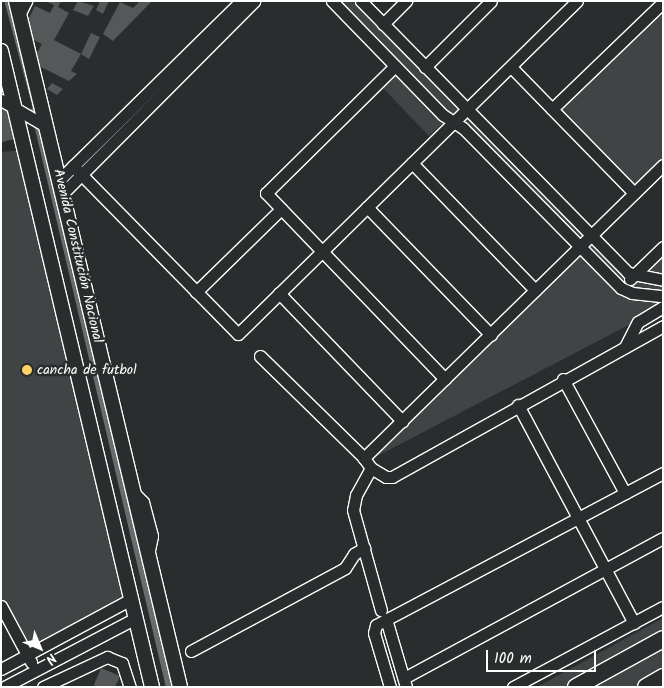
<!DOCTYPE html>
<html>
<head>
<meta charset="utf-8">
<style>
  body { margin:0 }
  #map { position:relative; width:664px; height:688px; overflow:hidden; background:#2a2d2e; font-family:Kalam,sans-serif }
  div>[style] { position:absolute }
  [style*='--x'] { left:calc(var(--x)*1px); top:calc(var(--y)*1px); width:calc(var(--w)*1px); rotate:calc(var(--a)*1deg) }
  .green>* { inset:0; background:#414445 }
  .stream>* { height:2.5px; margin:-1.25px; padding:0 1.25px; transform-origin:1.25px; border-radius:1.25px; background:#6a6c6d }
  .canal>* { height:8px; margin:-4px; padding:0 4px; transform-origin:4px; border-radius:4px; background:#6a6c6d }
  .building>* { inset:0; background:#555758 }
  .roads { filter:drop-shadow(1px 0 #fff) drop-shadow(-1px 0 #fff) drop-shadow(0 1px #fff) drop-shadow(0 -1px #fff) }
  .minor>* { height:11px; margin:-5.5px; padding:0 5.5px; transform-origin:5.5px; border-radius:5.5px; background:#2a2d2e }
  .major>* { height:14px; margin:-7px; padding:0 7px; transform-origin:7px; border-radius:7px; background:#2a2d2e }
  .highway>* { height:16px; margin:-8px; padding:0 8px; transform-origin:8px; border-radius:8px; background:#2a2d2e }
  .dots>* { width:14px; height:14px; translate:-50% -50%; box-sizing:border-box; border:2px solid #2a2d2e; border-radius:50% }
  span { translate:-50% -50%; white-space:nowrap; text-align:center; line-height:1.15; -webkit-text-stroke:5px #2a2d2e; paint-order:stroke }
  .street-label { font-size:14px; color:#fff }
  .poi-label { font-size:14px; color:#fff }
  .left { translate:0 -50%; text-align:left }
  .frame { position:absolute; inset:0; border:2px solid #fff; pointer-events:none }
  .north { position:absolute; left:15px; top:623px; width:50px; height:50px; -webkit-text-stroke:4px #2a2d2e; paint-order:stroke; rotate:135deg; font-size:14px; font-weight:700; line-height:20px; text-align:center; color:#fff }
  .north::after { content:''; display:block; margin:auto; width:18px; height:22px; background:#fff; clip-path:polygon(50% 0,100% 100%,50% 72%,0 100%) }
  .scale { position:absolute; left:486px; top:650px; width:110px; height:22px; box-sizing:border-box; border:2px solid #fff; border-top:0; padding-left:6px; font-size:15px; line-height:18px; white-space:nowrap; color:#fff; -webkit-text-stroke:4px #2a2d2e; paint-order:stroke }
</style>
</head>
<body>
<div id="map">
  <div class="green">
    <i style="clip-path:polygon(333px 1px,362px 1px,631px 275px,663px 247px,663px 307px,366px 462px,580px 246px)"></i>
    <i style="clip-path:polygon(663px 2px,663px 165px,634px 193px,552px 109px)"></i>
    <i style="clip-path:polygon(398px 74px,442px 119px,442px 124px,429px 136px,382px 87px)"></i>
    <i style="clip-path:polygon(25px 150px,131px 599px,28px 656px,1px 606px,1px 152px)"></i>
    <i style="clip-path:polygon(663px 618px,663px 687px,537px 687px)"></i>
  </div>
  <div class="stream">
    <i style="--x:6;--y:1;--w:114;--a:75.2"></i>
  </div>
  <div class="canal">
    <i style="--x:35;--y:111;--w:592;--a:76.81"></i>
  </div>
  <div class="building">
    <i style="clip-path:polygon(45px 1px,61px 1px,58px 7px,69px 13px,54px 40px,81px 54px,91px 33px,100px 37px,89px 59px,81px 54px,71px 71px,77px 74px,69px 81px,39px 66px,37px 53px,42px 44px,32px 39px,29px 18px,35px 6px,50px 13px,54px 5px)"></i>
    <i style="clip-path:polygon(78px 1px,94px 6px,88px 16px,73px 10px)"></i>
    <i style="clip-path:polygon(100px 1px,109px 1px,103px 14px,96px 10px)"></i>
    <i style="clip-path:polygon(140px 1px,152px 1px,113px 41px,103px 34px,120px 2px,133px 8px)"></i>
    <i style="clip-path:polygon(52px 83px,63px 89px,57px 95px,47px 89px)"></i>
    <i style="clip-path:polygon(1px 106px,10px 112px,18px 138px,2px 142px)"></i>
    <i style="clip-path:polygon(101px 668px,120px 676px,115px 687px,93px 687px)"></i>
  </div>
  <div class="roads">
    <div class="minor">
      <i style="--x:332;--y:1;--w:159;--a:45.8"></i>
      <i style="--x:443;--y:115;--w:24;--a:33"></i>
      <i style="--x:463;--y:128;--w:225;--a:45.4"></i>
      <i style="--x:621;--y:288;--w:12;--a:24"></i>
      <i style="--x:632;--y:293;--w:31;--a:6"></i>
      <i style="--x:361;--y:1;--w:381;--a:45.5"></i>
      <i style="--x:628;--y:273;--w:36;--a:11"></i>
      <i style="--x:19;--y:15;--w:16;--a:-63"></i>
      <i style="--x:383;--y:24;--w:33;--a:-45"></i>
      <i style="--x:395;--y:66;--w:181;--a:135.4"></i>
      <i style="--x:266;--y:193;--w:258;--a:46.1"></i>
      <i style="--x:425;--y:67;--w:93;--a:-45"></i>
      <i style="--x:511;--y:67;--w:176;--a:45.7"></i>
      <i style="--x:1;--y:100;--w:53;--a:30.4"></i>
      <i style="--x:552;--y:109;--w:154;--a:-43.9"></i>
      <i style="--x:412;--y:163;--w:177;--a:45.9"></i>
      <i style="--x:663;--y:165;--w:419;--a:135.6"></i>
      <i style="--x:364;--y:458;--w:12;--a:55"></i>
      <i style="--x:371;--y:468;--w:17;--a:31"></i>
      <i style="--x:386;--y:477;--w:6;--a:0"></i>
      <i style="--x:392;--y:477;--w:310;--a:-29.1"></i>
      <i style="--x:73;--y:166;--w:235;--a:45.5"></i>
      <i style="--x:238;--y:334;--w:475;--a:-44.5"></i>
      <i style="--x:60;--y:179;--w:254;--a:-44.5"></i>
      <i style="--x:63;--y:193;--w:271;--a:-45.1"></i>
      <i style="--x:367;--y:207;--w:178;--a:45.9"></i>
      <i style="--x:630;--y:279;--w:46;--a:-44.1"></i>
      <i style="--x:196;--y:292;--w:119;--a:-44.3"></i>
      <i style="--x:279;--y:293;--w:178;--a:46.1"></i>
      <i style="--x:625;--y:347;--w:28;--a:-63"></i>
      <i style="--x:638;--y:322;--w:29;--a:-31"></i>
      <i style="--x:260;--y:356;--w:146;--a:44.4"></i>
      <i style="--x:563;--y:379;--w:130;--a:61.5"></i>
      <i style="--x:518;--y:405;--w:247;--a:62"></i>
      <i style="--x:371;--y:468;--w:31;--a:119"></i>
      <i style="--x:356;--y:495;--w:15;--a:101"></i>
      <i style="--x:353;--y:510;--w:104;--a:74.4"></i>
      <i style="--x:134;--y:493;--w:13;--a:45"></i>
      <i style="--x:143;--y:502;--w:35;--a:75"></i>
      <i style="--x:152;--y:536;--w:19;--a:102"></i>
      <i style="--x:1;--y:606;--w:64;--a:61.8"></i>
      <i style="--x:386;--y:619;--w:71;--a:73.6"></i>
      <i style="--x:191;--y:651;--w:175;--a:-28.3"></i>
      <i style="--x:345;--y:568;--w:17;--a:-57"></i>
      <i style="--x:354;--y:554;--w:12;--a:-31"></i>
      <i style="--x:1;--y:669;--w:148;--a:-28.3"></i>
      <i style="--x:404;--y:678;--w:294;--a:-28.4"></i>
      <i style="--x:4;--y:687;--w:149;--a:-27.6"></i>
      <i style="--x:43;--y:687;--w:71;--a:-25.1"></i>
      <i style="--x:107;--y:657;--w:16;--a:22"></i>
      <i style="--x:122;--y:663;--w:25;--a:72"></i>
      <i style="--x:390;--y:687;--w:56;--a:-106.5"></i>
      <i style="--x:374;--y:633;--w:8;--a:-76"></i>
      <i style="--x:376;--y:625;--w:325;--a:-27.9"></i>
      <i style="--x:513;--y:687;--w:170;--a:-28.1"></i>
    </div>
    <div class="major">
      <i style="--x:16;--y:1;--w:705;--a:76.55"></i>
      <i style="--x:1;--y:51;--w:654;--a:76.64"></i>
    </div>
    <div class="highway">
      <i style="--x:576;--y:687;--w:99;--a:-28.9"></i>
      <i style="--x:646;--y:687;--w:20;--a:-30"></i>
    </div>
  </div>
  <div class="dots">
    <i style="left:27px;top:370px;background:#ffd166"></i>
  </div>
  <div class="street-label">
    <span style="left:78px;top:256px;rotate:77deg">Avenida Constitución Nacional</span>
  </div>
  <div class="poi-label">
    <span class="left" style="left:37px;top:370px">cancha de futbol</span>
  </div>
  <div class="frame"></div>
  <div class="north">N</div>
  <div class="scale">100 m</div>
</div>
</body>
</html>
